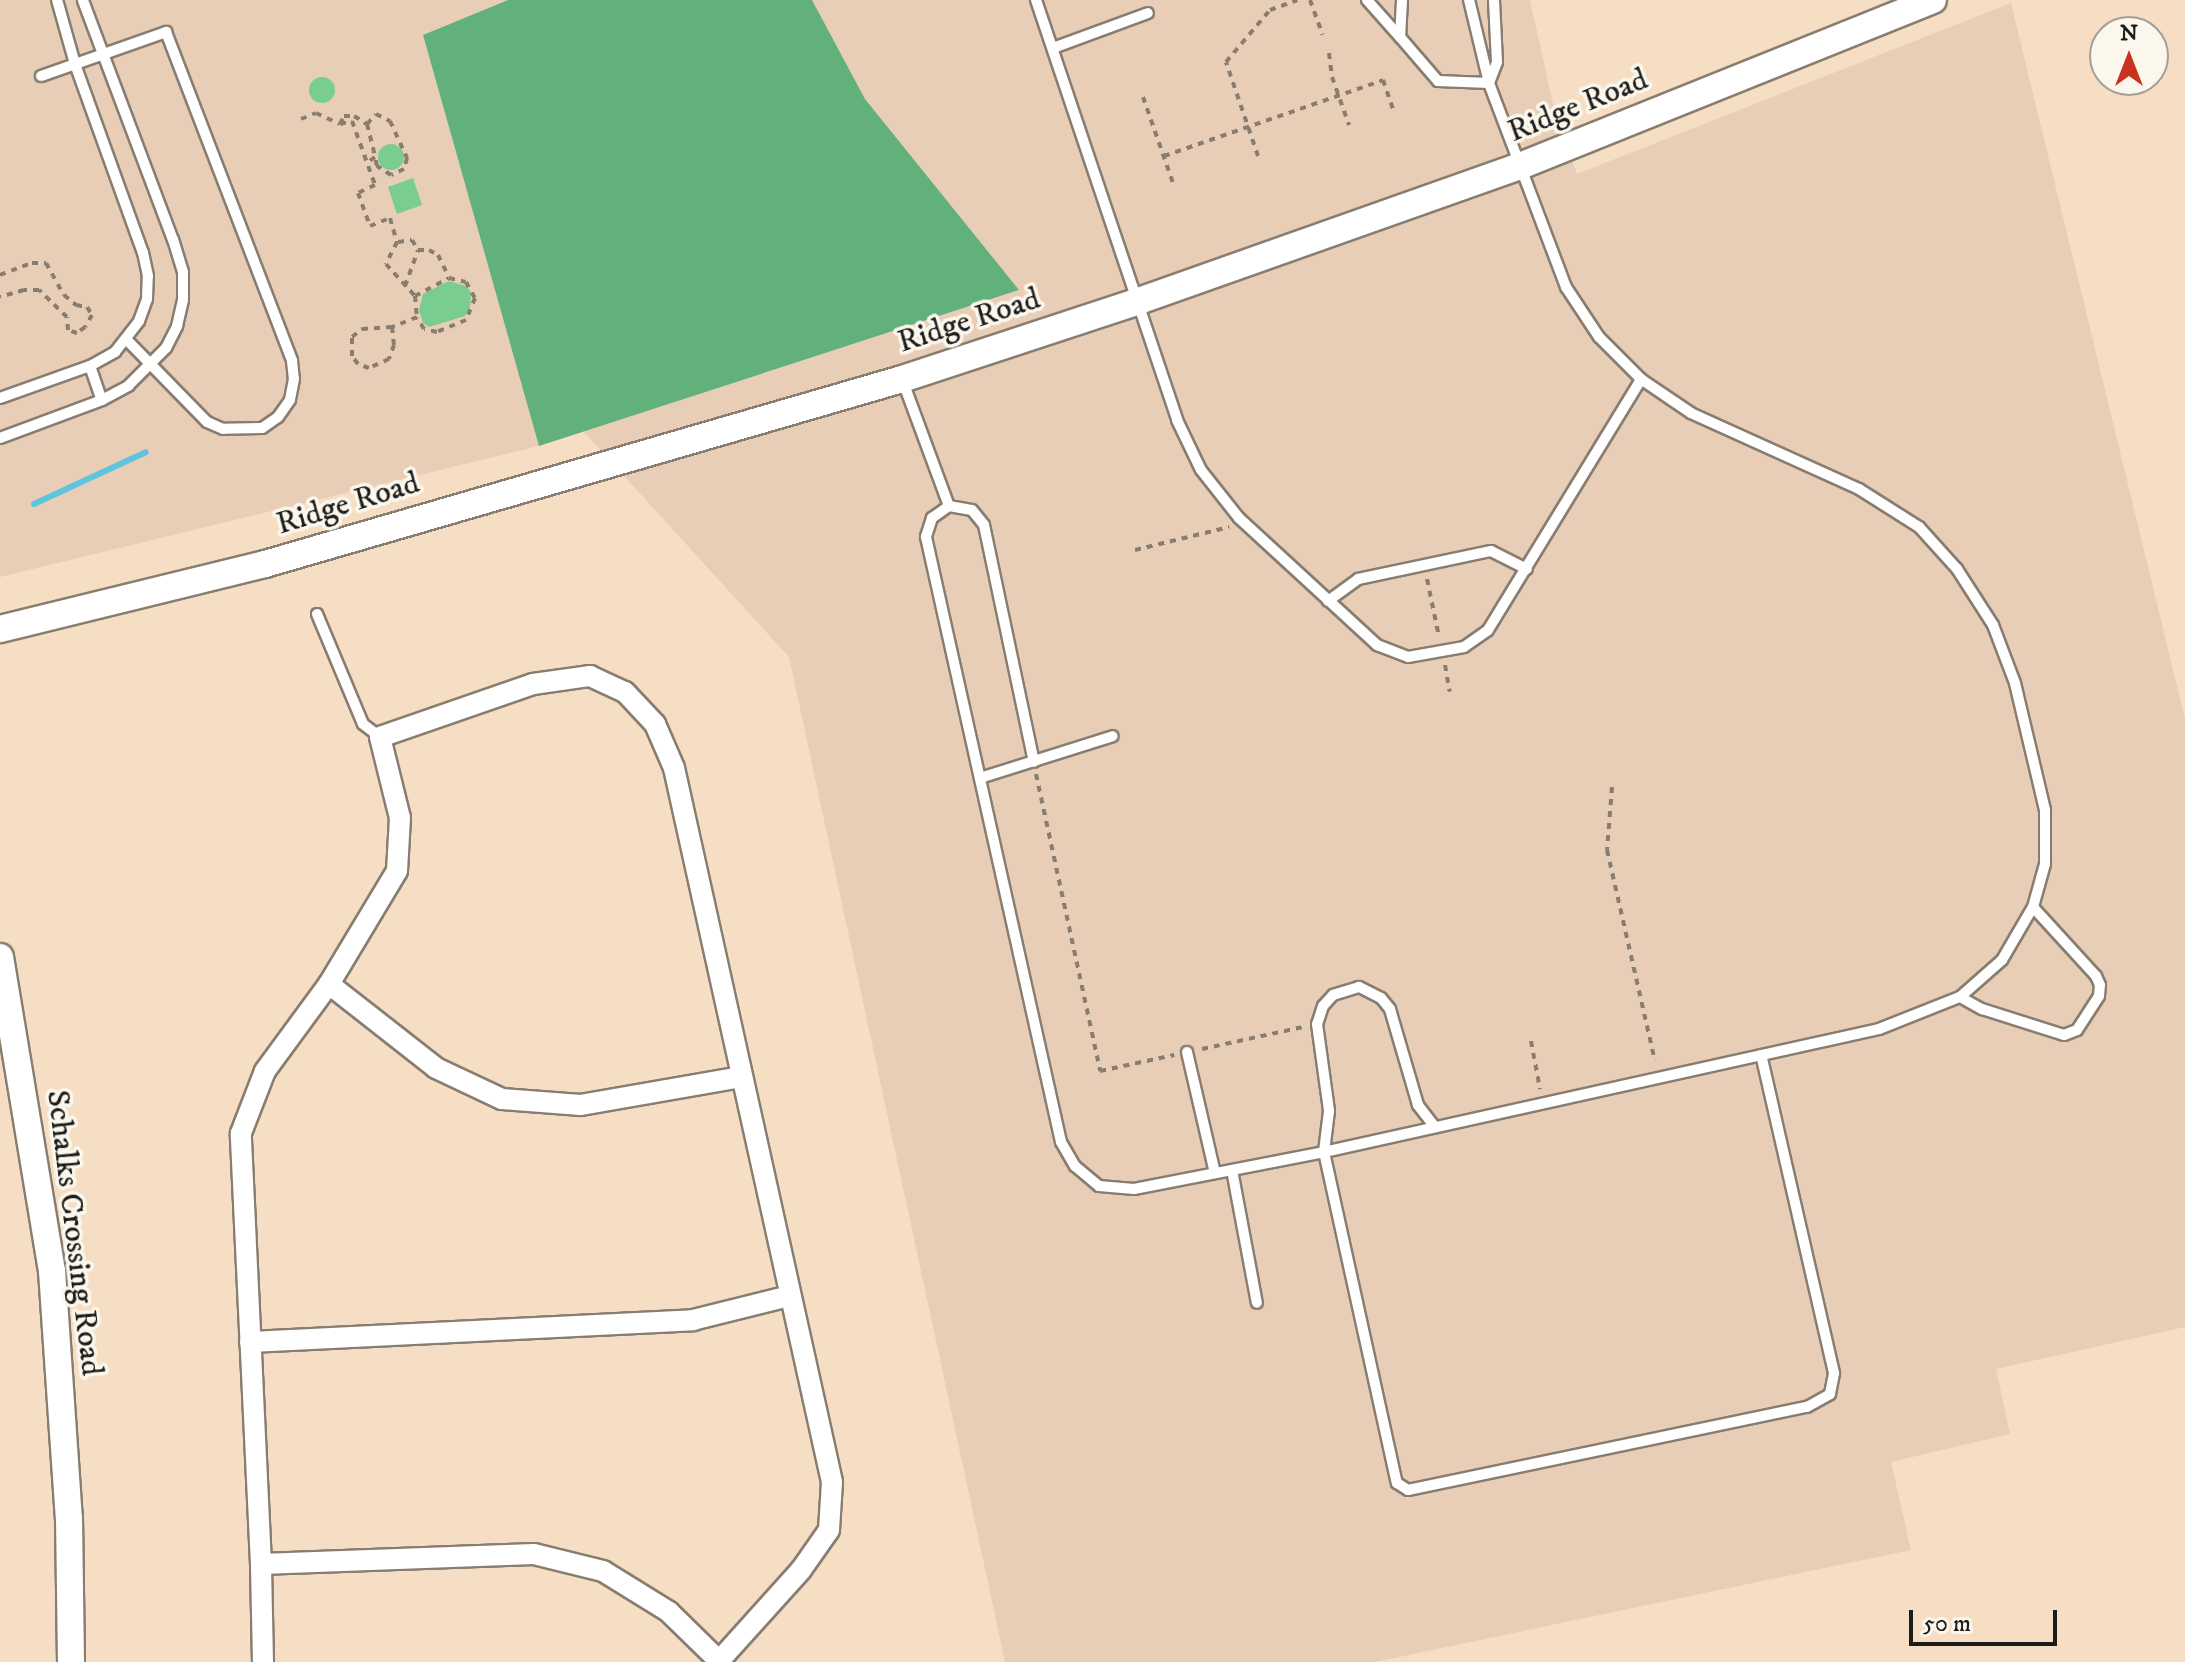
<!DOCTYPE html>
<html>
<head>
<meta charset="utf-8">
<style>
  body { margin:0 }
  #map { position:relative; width:2185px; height:1662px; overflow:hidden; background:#f5dec3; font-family:"IM FELL DW Pica",serif }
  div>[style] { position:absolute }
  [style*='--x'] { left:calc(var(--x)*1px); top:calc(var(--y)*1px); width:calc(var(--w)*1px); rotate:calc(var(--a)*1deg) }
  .built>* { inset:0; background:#e8ceb7 }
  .green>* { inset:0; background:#79cd91 }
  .round { border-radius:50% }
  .forest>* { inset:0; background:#62b07b }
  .stream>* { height:6px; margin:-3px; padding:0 3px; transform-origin:3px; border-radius:3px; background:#5fc4dd }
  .path>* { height:4px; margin-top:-2px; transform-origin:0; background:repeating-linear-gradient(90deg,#887d70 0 6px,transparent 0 12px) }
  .roads { filter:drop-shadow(2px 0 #887d70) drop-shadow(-2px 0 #887d70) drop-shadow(0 2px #887d70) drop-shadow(0 -2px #887d70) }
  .service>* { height:10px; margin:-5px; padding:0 5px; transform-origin:5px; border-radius:5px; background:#fff }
  .minor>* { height:20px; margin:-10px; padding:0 10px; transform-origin:10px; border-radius:10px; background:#fff }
  .tertiary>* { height:26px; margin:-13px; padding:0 13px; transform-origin:13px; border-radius:13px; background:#fff }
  span { translate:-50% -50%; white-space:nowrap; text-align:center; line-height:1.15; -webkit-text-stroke:7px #fbf7ec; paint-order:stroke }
  .street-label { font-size:32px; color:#1c1c1c }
  .north { position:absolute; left:2089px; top:16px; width:80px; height:80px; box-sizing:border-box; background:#fbf7ec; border:2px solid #a29f99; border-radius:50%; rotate:0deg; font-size:22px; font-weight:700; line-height:32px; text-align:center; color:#1c1c1c }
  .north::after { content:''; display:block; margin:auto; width:28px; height:36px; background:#c8321e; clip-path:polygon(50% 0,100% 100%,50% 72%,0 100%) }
  .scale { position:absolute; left:1909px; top:1610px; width:148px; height:36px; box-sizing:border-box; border:4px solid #1c1c1c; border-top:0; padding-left:10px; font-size:24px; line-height:28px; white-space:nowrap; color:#1c1c1c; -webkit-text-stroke:6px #fbf7ec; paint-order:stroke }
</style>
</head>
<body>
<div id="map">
  <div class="built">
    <i style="clip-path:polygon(0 0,508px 0,423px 35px,539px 446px,0 577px)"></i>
    <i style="clip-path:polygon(812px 0,1530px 0,1555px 112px,1577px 174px,2011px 3px,2185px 719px,2185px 1327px,1996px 1369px,2010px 1434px,1891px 1462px,1911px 1550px,1375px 1662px,1005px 1662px,789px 657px,583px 431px,1019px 290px,865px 99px)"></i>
  </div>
  <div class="green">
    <i class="round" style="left:309px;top:77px;width:26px;height:26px"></i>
    <i class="round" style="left:378px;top:144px;width:26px;height:26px"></i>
    <i style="clip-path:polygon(413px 178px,422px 205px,397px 214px,388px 187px)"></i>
    <i style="clip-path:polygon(449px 281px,466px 286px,471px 292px,470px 308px,465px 316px,429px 327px,423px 323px,419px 310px,423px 294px)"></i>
  </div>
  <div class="forest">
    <i style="clip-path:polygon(508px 0,812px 0,865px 99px,1019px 290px,539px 446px,423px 35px)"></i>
  </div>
  <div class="stream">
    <i style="--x:34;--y:504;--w:123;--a:-24.9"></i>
  </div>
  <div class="path">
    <i style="--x:1310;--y:0;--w:37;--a:70"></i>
    <i style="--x:1329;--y:53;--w:24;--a:83"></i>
    <i style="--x:1332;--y:77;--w:51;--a:70.5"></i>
    <i style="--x:1143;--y:97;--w:94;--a:70.8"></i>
    <i style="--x:301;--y:119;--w:16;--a:-22"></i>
    <i style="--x:316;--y:113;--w:26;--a:25"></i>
    <i style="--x:340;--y:124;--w:12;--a:-14"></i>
    <i style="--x:352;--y:121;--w:68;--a:70.2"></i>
    <i style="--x:375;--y:185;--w:19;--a:155"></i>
    <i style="--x:358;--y:193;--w:35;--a:70"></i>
    <i style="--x:370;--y:226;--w:22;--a:-22"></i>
    <i style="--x:390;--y:218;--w:25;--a:74"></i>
    <i style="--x:397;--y:242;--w:25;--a:117"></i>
    <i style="--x:386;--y:264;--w:43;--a:47.8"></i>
    <i style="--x:415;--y:296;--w:21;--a:85"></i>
    <i style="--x:417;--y:317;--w:27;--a:158"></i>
    <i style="--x:340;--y:124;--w:9;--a:-63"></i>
    <i style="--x:344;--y:116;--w:10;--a:0"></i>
    <i style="--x:354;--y:116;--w:15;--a:32"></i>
    <i style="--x:367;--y:124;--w:34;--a:76"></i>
    <i style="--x:375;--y:157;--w:10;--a:143"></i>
    <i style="--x:367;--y:124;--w:13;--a:-48"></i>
    <i style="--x:376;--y:114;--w:16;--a:27"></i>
    <i style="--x:390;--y:121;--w:41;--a:65.3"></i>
    <i style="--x:407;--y:158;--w:11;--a:105"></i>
    <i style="--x:404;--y:169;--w:14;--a:155"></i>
    <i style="--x:391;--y:175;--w:17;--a:-147"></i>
    <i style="--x:377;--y:166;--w:9;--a:-103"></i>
    <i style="--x:1164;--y:156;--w:232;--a:-19.1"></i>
    <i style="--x:1383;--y:80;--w:31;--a:71"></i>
    <i style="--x:1258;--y:156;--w:99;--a:-108.8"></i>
    <i style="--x:1226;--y:62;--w:68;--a:-49.8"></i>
    <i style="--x:1270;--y:10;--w:29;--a:-20"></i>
    <i style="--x:398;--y:242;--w:14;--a:-8"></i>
    <i style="--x:412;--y:240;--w:12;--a:59"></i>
    <i style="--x:418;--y:250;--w:11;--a:0"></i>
    <i style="--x:429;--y:250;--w:10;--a:29"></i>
    <i style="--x:438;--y:255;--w:25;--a:64"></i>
    <i style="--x:0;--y:275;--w:34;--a:-21"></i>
    <i style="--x:32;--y:263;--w:14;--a:0"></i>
    <i style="--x:46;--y:263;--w:37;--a:61"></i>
    <i style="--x:64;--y:295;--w:16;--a:40"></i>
    <i style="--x:76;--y:305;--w:11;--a:10"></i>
    <i style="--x:87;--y:307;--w:9;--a:58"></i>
    <i style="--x:92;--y:315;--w:14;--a:120"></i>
    <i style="--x:85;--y:327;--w:10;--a:143"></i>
    <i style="--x:77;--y:333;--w:9;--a:-162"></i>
    <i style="--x:68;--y:330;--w:13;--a:-94"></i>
    <i style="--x:67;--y:317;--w:39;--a:-136"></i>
    <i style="--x:39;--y:290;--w:15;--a:180"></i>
    <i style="--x:24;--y:290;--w:25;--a:164"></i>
    <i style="--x:405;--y:286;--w:38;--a:-70"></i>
    <i style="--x:415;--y:296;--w:38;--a:-28"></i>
    <i style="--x:449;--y:278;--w:17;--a:13"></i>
    <i style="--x:466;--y:282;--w:18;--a:61"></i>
    <i style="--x:475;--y:298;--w:24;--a:112"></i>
    <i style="--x:466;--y:320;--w:31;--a:158"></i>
    <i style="--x:437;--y:332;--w:13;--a:-167"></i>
    <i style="--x:424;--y:329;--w:13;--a:-122"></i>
    <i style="--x:392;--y:327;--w:18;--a:84"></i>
    <i style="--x:394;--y:345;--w:15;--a:110"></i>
    <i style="--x:389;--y:359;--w:22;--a:156"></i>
    <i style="--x:369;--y:368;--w:12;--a:-160"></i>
    <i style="--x:358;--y:364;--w:10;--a:-127"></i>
    <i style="--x:352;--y:356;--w:19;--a:-90"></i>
    <i style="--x:352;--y:337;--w:13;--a:-39"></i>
    <i style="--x:362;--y:329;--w:30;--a:-4"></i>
    <i style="--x:1135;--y:550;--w:97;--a:-13.7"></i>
    <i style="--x:1427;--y:579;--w:59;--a:78.3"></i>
    <i style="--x:1445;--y:665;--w:27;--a:80"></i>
    <i style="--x:1036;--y:774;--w:304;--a:77.8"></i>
    <i style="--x:1100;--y:1071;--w:76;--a:-12.2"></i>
    <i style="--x:1612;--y:787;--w:63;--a:94.5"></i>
    <i style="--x:1607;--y:850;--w:216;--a:77.2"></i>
    <i style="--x:1531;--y:1041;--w:49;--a:79.4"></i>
    <i style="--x:1202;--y:1049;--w:103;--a:-12.3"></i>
  </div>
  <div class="roads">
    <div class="service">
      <i style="--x:1036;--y:0;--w:443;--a:71.4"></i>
      <i style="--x:1177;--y:420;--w:55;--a:64.4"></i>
      <i style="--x:1201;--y:470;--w:61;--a:51.6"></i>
      <i style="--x:1239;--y:518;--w:188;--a:42.6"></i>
      <i style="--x:1377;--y:645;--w:33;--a:21"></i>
      <i style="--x:1408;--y:657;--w:57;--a:-10.1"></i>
      <i style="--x:1464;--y:647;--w:29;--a:-35"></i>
      <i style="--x:1488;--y:630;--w:294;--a:-58.6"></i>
      <i style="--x:1367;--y:0;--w:50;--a:48.3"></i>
      <i style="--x:1402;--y:0;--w:37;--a:93"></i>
      <i style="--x:1400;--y:37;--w:58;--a:49.2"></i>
      <i style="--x:1438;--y:81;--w:51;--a:2.2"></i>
      <i style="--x:1489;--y:83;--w:22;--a:-69"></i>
      <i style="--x:1497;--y:62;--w:62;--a:-92.8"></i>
      <i style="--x:1053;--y:48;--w:101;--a:-20.2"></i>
      <i style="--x:41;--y:76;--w:133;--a:-19.4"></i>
      <i style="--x:166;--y:32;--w:352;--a:69"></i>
      <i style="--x:292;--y:361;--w:18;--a:84"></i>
      <i style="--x:294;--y:379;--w:21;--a:101"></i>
      <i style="--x:290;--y:400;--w:21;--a:125"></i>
      <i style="--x:278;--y:417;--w:19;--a:145"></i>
      <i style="--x:262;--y:428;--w:39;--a:179"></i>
      <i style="--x:223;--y:429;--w:17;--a:-156"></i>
      <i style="--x:207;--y:422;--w:115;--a:-134.3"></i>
      <i style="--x:90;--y:366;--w:36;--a:71"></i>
      <i style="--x:902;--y:379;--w:135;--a:69.7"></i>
      <i style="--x:949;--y:506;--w:21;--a:145"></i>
      <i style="--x:932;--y:518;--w:20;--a:108"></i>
      <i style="--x:926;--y:537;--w:620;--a:77.42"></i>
      <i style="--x:1061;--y:1142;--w:28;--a:60"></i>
      <i style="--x:1075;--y:1166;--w:31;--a:40"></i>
      <i style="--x:1099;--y:1186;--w:35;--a:5"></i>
      <i style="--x:1134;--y:1189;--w:194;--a:-11"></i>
      <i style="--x:1324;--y:1152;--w:568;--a:-12.5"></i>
      <i style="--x:1879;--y:1029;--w:87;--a:-21.6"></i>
      <i style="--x:1960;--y:997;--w:56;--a:-41.4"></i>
      <i style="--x:2002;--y:960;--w:61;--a:-59.7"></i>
      <i style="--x:2033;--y:907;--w:45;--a:-74.4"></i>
      <i style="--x:2045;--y:864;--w:54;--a:-90"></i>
      <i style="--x:2045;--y:810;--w:130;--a:-103.3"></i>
      <i style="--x:2015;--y:683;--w:62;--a:-110.8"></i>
      <i style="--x:1993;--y:625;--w:67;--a:-122.7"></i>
      <i style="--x:1957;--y:569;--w:57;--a:-132.1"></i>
      <i style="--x:1919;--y:527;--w:71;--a:-147.7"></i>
      <i style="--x:1859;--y:489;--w:184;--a:-155.7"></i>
      <i style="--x:1691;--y:413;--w:60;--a:-145.8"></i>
      <i style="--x:1641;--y:379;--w:59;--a:-135"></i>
      <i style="--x:1599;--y:337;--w:60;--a:-123.4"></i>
      <i style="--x:1566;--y:287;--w:218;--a:-110.7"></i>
      <i style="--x:1489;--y:83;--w:85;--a:-103.5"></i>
      <i style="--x:0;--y:398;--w:96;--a:-19.6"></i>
      <i style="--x:90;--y:366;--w:29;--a:-29"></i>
      <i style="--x:115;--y:352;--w:39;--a:-52"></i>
      <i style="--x:139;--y:321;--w:23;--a:-70"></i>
      <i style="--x:147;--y:299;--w:23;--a:-88"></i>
      <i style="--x:148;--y:276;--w:24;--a:-102"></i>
      <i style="--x:143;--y:253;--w:201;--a:-109.8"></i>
      <i style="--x:75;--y:64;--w:66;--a:-105.7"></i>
      <i style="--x:0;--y:438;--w:109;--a:-20.4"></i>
      <i style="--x:102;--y:400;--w:30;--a:-28"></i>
      <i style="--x:128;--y:386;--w:54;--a:-45"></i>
      <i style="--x:166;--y:348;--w:25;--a:-63"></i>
      <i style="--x:177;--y:326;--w:27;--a:-77"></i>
      <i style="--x:183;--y:300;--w:28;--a:-90"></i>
      <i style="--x:183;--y:272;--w:34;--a:-107"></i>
      <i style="--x:173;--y:240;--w:256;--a:-110.6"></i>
      <i style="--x:949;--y:506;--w:23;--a:10"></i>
      <i style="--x:972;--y:510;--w:19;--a:51"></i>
      <i style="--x:984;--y:525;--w:242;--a:78.1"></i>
      <i style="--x:1328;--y:601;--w:37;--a:-36"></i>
      <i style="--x:1358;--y:579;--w:136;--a:-11.9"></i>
      <i style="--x:1491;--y:551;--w:40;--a:26.6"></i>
      <i style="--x:317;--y:614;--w:119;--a:67.3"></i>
      <i style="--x:363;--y:724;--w:21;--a:37"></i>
      <i style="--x:980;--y:778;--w:139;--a:-17.5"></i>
      <i style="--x:1960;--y:997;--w:25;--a:29"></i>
      <i style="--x:1982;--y:1009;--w:86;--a:17.6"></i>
      <i style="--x:2064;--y:1035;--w:14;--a:-21"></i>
      <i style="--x:2077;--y:1030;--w:40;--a:-57.1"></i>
      <i style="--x:2099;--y:996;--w:11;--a:-85"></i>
      <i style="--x:2100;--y:985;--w:10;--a:-114"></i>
      <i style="--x:2096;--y:976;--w:93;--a:-132.4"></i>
      <i style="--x:1187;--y:1052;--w:124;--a:77"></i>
      <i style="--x:1435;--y:1127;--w:28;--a:-128"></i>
      <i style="--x:1418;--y:1105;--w:100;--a:-106.3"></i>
      <i style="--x:1390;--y:1009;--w:14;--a:-129"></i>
      <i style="--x:1381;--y:998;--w:25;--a:-153"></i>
      <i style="--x:1359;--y:987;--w:27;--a:163"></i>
      <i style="--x:1333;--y:995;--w:15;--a:132"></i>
      <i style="--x:1323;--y:1006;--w:19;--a:108"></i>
      <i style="--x:1317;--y:1024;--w:88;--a:82.1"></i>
      <i style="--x:1329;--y:1111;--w:41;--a:97"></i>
      <i style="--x:1324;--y:1152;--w:339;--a:77.6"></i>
      <i style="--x:1397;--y:1483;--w:13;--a:32"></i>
      <i style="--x:1408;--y:1490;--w:408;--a:-11.8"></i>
      <i style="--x:1807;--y:1407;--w:26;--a:-29"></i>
      <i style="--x:1830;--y:1394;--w:21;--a:-79"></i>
      <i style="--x:1834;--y:1373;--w:326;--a:-102.9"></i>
      <i style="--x:1232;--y:1170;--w:135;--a:79.4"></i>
    </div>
    <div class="minor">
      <i style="--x:329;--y:984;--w:136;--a:38.1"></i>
      <i style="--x:436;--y:1068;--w:73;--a:25.2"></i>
      <i style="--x:502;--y:1099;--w:79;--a:4.3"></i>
      <i style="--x:581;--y:1105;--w:162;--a:-9.9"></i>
      <i style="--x:250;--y:1342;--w:444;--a:-2.8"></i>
      <i style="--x:693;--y:1320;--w:99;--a:-14"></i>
      <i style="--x:261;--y:1564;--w:431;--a:-92.7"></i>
      <i style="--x:241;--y:1133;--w:66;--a:-68.8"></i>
      <i style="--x:265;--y:1071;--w:108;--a:-53.7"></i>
      <i style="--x:329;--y:984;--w:132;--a:-59"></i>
      <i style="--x:397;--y:871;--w:53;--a:-86.8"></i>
      <i style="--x:400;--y:818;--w:83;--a:-103.9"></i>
      <i style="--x:380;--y:737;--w:162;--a:-19.1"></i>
      <i style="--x:533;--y:684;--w:58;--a:-8"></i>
      <i style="--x:590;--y:676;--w:38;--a:25"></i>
      <i style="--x:625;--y:692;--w:44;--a:46.8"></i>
      <i style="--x:655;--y:724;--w:48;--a:66.6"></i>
      <i style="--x:674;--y:768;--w:731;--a:77.52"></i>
      <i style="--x:832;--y:1482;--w:48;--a:93.6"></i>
      <i style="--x:829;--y:1530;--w:49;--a:125"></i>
      <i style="--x:801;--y:1570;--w:122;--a:132"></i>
      <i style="--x:263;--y:1662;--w:98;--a:-91.2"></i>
      <i style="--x:261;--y:1564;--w:273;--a:-2.1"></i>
      <i style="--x:534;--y:1554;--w:71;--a:13.8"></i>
      <i style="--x:603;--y:1571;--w:78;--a:31.8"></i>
      <i style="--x:669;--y:1612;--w:71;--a:44.4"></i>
    </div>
    <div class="tertiary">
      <i style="--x:0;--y:629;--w:273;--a:-13.8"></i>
      <i style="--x:265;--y:564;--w:663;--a:-16.19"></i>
      <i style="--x:902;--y:379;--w:250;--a:-18.2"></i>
      <i style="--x:1139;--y:301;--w:404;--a:-19.5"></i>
      <i style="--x:1520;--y:166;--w:445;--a:-21.9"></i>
      <i style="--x:0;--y:957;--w:318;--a:80.6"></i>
      <i style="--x:52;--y:1271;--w:248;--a:86.1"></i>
      <i style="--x:69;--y:1518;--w:144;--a:89.2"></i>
    </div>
  </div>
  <div class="street-label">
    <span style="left:1578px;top:106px;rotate:-22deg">Ridge Road</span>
    <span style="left:969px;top:321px;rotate:-18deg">Ridge Road</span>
    <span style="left:348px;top:504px;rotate:-17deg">Ridge Road</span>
    <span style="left:74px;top:1233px;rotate:83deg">Schalks Crossing Road</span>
  </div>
  <div class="north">N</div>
  <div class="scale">50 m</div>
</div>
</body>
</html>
